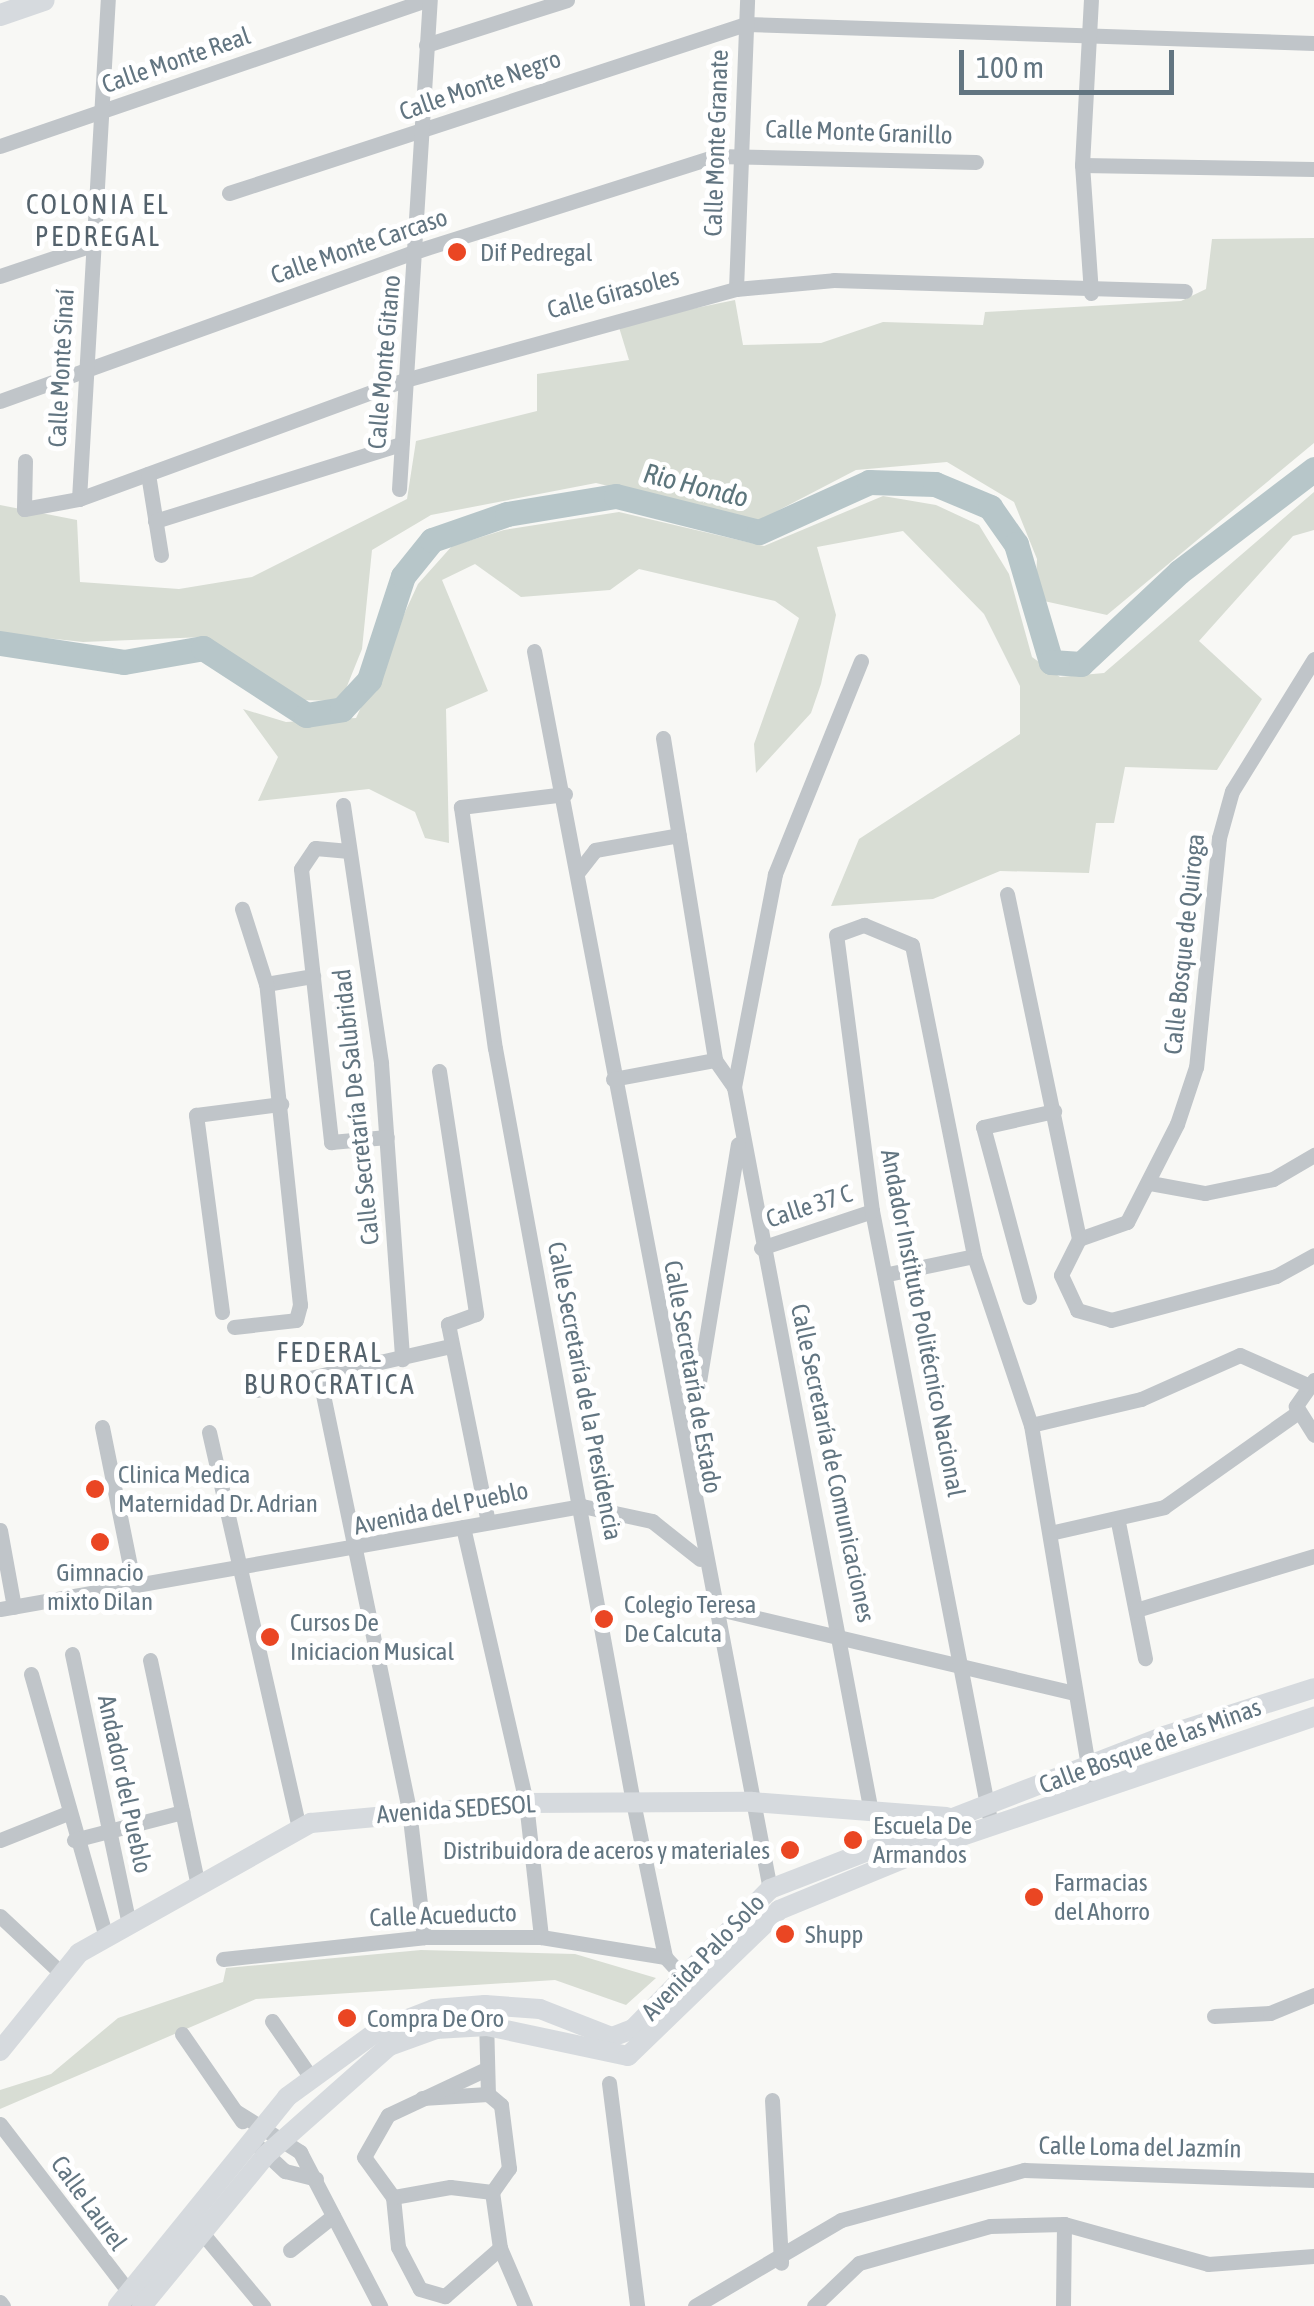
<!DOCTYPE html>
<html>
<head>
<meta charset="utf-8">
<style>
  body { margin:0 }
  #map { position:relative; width:1314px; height:2306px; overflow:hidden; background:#f8f8f5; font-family:"Asap Condensed",sans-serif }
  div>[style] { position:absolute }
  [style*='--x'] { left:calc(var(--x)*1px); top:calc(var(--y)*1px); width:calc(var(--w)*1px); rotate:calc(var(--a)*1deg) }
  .green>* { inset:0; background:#d8ddd4 }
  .river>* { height:25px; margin:-12.5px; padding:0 12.5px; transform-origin:12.5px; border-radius:12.5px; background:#b7c6c9 }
  .minor>* { height:15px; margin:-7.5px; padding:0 7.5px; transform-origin:7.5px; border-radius:7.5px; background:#c0c5c9 }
  .secondary>* { height:20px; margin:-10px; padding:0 10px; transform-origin:10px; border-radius:10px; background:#d6dade }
  .primary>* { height:22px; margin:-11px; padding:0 11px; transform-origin:11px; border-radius:11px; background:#d6dade }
  .dots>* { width:28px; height:28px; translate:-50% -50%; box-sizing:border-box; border:5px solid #fff; border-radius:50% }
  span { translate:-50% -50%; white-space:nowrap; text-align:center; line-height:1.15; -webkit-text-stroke:10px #fff; paint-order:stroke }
  .street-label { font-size:25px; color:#627581 }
  .poi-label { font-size:25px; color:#627581 }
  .left { translate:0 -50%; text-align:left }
  .right { translate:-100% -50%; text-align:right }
  .neighbourhood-label { font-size:28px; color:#54626c; letter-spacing:2.5px }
  .water-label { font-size:28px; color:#5c757c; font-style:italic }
  .scale { position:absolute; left:959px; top:50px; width:215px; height:45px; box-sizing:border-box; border:5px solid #627581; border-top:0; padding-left:12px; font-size:30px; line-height:35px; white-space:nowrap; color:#627581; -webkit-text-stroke:8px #fff; paint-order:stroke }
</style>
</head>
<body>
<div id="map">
  <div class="green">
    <i style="clip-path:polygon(1314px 238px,1314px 443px,1107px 615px,1035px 599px,1037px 559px,1014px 502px,947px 462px,856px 470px,756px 522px,596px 483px,431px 515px,372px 550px,362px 649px,341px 701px,298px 700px,204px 637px,83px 642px,0 633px,0 505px,77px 520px,80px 582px,179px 589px,252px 577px,407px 499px,416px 441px,537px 411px,537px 374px,629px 360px,618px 324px,735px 300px,743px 345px,821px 343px,883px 322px,983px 325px,985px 312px,1181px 301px,1206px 289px,1212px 239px)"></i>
    <i style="clip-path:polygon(1314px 492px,1314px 530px,1293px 536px,1199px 641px,1262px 699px,1217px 770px,1125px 767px,1114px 823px,1096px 823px,1089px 873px,1000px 871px,933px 899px,831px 906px,859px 839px,1020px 734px,1020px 686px,984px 614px,903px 531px,817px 547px,836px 615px,821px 684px,811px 713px,756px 773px,754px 744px,799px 618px,775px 601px,639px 569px,610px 590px,521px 597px,475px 564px,442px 580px,488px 691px,446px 709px,449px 843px,425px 838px,415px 812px,369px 789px,258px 801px,278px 757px,243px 709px,286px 722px,356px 718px,418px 584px,452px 546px,504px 530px,619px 512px,764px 546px,883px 496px,936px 505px,979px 525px,1009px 574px,1032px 657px,1060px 677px,1104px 673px)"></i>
    <i style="clip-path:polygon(421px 1950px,575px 1954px,656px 1978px,626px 2005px,555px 1980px,256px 1999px,0 2109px,0 2090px,51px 2074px,118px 2018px,223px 1982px,226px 1968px)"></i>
  </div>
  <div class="river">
    <i style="--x:0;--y:643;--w:125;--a:8.7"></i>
    <i style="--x:124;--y:662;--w:80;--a:-10"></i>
    <i style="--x:203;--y:648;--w:123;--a:33"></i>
    <i style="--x:306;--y:715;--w:36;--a:-9"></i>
    <i style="--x:342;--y:709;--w:40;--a:-47"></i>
    <i style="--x:369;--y:680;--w:109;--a:-71.9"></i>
    <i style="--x:403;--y:576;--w:46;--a:-51.1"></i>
    <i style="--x:432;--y:540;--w:79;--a:-19.1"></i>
    <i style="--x:507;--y:514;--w:110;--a:-9.4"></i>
    <i style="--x:616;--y:496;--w:147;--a:14.1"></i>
    <i style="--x:759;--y:532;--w:121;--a:-24.4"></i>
    <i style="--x:869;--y:482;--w:66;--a:1.7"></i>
    <i style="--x:935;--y:484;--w:60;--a:22.7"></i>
    <i style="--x:990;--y:507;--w:45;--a:54.9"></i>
    <i style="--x:1016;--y:544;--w:123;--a:73.5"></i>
    <i style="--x:1051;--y:662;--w:30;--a:4"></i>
    <i style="--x:1081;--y:664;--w:134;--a:-43.2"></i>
    <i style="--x:1179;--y:572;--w:170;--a:-37.3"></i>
  </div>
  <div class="minor">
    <i style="--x:426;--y:45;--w:148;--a:-17.7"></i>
    <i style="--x:0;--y:146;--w:450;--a:-18.9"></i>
    <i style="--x:1082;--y:165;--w:232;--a:1"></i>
    <i style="--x:229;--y:193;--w:544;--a:-18.1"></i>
    <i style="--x:746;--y:24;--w:568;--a:1.92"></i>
    <i style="--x:0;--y:276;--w:97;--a:-18.6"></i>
    <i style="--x:736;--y:289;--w:289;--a:-87.8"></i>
    <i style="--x:1091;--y:293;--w:128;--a:-94"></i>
    <i style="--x:1082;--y:165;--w:165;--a:-86.9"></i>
    <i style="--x:0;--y:401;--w:446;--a:-19.8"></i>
    <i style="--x:420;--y:250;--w:311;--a:-17.6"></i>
    <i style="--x:716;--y:156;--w:260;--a:1.3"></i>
    <i style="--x:25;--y:461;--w:48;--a:91.2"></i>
    <i style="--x:24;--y:509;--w:56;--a:-10.3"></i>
    <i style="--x:79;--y:499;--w:347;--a:-20.1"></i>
    <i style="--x:405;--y:380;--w:343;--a:-15.4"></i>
    <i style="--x:736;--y:289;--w:98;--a:-5.2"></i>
    <i style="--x:834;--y:280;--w:351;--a:1.8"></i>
    <i style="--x:148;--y:474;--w:82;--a:80.9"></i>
    <i style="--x:399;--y:489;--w:490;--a:-86.4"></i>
    <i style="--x:79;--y:499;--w:500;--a:-86.7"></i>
    <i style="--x:155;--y:521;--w:258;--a:-17.4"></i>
    <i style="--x:534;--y:651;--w:1260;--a:79.21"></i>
    <i style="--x:1314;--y:659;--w:155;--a:121.8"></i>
    <i style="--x:1232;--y:791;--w:49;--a:105.5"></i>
    <i style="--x:1219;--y:838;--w:230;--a:95.7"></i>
    <i style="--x:1196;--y:1067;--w:60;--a:108.4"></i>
    <i style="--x:1177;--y:1124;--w:110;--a:117"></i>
    <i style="--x:1127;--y:1222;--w:51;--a:160.5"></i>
    <i style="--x:1079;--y:1239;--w:40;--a:116.6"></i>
    <i style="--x:1061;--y:1275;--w:38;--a:65"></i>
    <i style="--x:1077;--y:1310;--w:35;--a:16"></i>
    <i style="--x:1111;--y:1320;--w:171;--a:-14.9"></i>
    <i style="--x:1276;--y:1276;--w:43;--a:-28.9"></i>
    <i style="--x:861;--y:661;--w:230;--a:112"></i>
    <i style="--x:775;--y:874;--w:217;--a:100.9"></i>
    <i style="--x:734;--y:1087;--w:733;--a:79.3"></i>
    <i style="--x:663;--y:738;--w:326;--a:80.8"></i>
    <i style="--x:715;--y:1060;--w:33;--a:55"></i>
    <i style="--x:565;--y:794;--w:105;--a:172.9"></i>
    <i style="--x:461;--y:807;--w:243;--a:82"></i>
    <i style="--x:495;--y:1048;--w:767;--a:79.63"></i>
    <i style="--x:633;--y:1802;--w:158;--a:78.3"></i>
    <i style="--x:665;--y:1957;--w:26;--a:47"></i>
    <i style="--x:343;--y:805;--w:261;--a:81.6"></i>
    <i style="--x:381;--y:1063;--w:297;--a:85.9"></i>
    <i style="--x:349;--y:851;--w:34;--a:-175"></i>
    <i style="--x:315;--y:848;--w:25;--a:124"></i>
    <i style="--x:301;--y:869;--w:275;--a:83.7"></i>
    <i style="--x:331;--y:1142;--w:56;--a:-5.1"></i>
    <i style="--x:578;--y:872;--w:28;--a:-52"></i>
    <i style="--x:595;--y:850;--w:85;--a:-10.1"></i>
    <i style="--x:1007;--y:894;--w:352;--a:78.2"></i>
    <i style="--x:266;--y:984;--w:48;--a:-9.7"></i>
    <i style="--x:439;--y:1071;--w:246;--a:81.3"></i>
    <i style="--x:476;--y:1314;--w:30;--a:160"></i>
    <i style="--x:448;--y:1324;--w:202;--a:78.6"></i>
    <i style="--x:613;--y:1079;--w:104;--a:-10.6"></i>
    <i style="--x:1150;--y:1183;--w:56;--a:10.3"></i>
    <i style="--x:1205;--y:1193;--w:69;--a:-11.6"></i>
    <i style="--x:1273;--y:1179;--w:48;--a:-30.3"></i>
    <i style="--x:761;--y:1248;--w:117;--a:-18.4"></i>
    <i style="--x:888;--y:1274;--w:88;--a:-11.8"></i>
    <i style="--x:1029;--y:1297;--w:176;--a:-105.1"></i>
    <i style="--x:983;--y:1127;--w:73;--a:-12.7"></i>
    <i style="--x:222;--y:1312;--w:199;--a:-97.5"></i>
    <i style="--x:196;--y:1115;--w:86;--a:-7.4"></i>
    <i style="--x:234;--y:1327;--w:62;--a:-6.4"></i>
    <i style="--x:296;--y:1320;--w:16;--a:-75"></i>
    <i style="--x:300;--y:1305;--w:323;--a:-96"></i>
    <i style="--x:266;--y:984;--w:79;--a:-107.7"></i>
    <i style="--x:320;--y:1380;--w:439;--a:78.3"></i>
    <i style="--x:409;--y:1810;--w:128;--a:83.3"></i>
    <i style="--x:1314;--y:1380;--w:32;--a:125"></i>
    <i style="--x:1296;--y:1406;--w:34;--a:58"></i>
    <i style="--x:257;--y:1390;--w:199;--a:-12.8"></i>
    <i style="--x:697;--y:1394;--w:253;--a:-80.7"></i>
    <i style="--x:1031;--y:1425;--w:113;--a:-13.3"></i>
    <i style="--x:1141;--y:1399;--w:108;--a:-24"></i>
    <i style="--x:1240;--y:1355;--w:71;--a:24"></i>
    <i style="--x:102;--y:1427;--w:161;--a:78.6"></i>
    <i style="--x:209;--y:1432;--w:405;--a:77.2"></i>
    <i style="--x:1118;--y:1522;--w:139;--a:78.8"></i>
    <i style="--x:463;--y:1527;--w:283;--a:77.1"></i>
    <i style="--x:526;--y:1803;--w:135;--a:83.6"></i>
    <i style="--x:0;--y:1530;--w:78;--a:79.7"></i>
    <i style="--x:1050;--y:1533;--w:117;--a:-12.8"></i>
    <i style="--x:1164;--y:1507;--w:163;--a:-35.3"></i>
    <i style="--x:0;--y:1609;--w:591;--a:-10.04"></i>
    <i style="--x:582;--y:1506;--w:72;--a:12.1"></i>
    <i style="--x:652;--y:1521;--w:61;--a:38.4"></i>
    <i style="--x:719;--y:1609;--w:364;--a:13.3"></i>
    <i style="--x:1136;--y:1610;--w:186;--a:-16.9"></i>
    <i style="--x:72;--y:1654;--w:276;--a:78.1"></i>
    <i style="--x:150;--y:1660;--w:226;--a:78"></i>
    <i style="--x:31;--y:1674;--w:273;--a:74.1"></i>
    <i style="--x:989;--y:1815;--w:615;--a:-100.96"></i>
    <i style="--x:872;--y:1211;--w:278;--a:-97.4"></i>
    <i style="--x:836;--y:935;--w:30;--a:-20"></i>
    <i style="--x:864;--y:925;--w:52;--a:22.6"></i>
    <i style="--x:912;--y:945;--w:317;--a:78.7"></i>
    <i style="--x:974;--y:1256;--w:178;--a:71.4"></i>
    <i style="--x:1031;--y:1425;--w:370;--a:80.5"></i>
    <i style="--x:0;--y:1840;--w:73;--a:-21.7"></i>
    <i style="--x:74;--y:1840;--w:112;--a:-14.5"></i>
    <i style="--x:0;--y:1916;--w:85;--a:43.1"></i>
    <i style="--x:223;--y:1959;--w:202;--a:-6.2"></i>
    <i style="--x:424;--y:1937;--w:117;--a:0"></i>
    <i style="--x:541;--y:1937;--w:126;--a:9.2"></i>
    <i style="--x:1214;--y:2016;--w:56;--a:-3.1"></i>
    <i style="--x:1270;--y:2013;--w:48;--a:-22.2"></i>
    <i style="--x:486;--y:2019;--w:75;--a:88.5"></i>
    <i style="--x:272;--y:2021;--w:67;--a:55.4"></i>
    <i style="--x:182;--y:2034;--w:106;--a:55.4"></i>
    <i style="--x:609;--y:2083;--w:225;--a:82.8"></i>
    <i style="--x:488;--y:2094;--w:17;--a:40"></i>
    <i style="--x:501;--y:2105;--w:64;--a:82.8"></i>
    <i style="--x:509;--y:2168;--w:29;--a:125"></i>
    <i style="--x:422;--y:2098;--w:66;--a:-3.5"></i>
    <i style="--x:772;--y:2100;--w:163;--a:86.8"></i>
    <i style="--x:237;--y:2112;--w:75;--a:32.4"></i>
    <i style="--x:300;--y:2152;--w:174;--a:62.5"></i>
    <i style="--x:0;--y:2124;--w:222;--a:52.5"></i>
    <i style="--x:260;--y:2148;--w:34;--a:43"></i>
    <i style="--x:285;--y:2171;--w:32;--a:14"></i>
    <i style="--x:393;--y:2197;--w:50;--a:84.3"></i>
    <i style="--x:398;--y:2247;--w:47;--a:62.4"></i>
    <i style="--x:420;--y:2289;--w:26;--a:16"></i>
    <i style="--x:198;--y:2228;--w:102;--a:50.2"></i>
    <i style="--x:500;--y:2248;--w:63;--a:66.7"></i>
    <i style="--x:290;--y:2250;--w:55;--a:-38.3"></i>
    <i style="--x:445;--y:2296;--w:73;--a:-41.1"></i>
    <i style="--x:500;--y:2248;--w:57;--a:-98.1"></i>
    <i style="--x:492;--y:2192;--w:42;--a:-173.2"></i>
    <i style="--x:450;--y:2187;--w:58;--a:170"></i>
    <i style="--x:393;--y:2197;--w:49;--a:-125.9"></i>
    <i style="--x:364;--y:2157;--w:48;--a:-60.3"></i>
    <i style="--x:388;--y:2115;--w:104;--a:-25.1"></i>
    <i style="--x:0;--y:2302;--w:5;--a:53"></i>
    <i style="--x:695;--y:2306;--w:169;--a:-30.5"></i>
    <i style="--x:841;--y:2220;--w:190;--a:-15.3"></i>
    <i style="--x:1024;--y:2170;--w:290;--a:2"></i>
    <i style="--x:814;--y:2306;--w:62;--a:-43.7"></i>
    <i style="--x:859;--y:2263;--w:136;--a:-15.8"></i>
    <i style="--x:990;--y:2226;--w:74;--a:-1.5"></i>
    <i style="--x:1064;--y:2224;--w:149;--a:15.5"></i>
    <i style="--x:1208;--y:2264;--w:106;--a:-4.3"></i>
    <i style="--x:1063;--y:2306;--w:82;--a:-89.3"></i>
  </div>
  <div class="secondary">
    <i style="--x:0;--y:2051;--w:126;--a:-51.1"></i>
    <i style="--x:79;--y:1953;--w:266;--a:-29.3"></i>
    <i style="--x:311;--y:1823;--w:216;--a:-5.3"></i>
    <i style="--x:526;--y:1803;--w:226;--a:-0.3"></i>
    <i style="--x:752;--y:1802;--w:195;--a:4.4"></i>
    <i style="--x:118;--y:2306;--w:269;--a:-51"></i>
    <i style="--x:287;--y:2097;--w:114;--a:-36.1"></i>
    <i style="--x:379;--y:2030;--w:59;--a:-20.9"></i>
    <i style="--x:434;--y:2009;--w:51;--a:-4.5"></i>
    <i style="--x:485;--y:2005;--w:55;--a:4.2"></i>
    <i style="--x:540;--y:2009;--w:77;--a:21.3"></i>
    <i style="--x:612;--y:2037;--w:22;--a:-21"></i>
    <i style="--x:633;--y:2029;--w:196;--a:-45.6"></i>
    <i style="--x:770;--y:1889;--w:423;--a:-21.2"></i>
    <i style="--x:1164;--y:1736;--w:157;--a:-17.7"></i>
    <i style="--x:142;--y:2306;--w:195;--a:-50.6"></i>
    <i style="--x:266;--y:2155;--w:164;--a:-41.5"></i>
    <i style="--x:389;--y:2046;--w:50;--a:-19.9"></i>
    <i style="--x:436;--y:2029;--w:51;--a:-3.4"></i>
    <i style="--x:487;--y:2026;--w:144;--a:12"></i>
    <i style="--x:628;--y:2056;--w:210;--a:-44"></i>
    <i style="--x:779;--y:1910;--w:178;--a:-22.4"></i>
    <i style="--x:944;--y:1842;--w:391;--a:-18.7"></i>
  </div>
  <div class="primary">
    <i style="--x:0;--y:15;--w:46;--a:-18.8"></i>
  </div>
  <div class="dots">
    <i style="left:457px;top:252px;background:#ea4623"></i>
    <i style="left:95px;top:1489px;background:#ea4623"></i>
    <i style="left:100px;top:1542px;background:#ea4623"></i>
    <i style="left:604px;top:1619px;background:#ea4623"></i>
    <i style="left:270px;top:1637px;background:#ea4623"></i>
    <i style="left:853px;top:1840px;background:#ea4623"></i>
    <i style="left:790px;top:1850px;background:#ea4623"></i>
    <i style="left:1034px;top:1897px;background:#ea4623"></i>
    <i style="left:785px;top:1934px;background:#ea4623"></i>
    <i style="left:347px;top:2018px;background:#ea4623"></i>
  </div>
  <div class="street-label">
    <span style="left:176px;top:60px;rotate:-19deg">Calle Monte Real</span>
    <span style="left:480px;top:85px;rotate:-19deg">Calle Monte Negro</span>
    <span style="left:859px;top:132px;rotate:2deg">Calle Monte Granillo</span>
    <span style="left:716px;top:143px;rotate:-88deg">Calle Monte Granate</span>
    <span style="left:359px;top:246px;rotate:-19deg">Calle Monte Carcaso</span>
    <span style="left:613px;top:293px;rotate:-15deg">Calle Girasoles</span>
    <span style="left:384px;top:362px;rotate:-85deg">Calle Monte Gitano</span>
    <span style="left:61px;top:368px;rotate:-87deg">Calle Monte Sinaí</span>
    <span style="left:1184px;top:944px;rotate:-84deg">Calle Bosque de Quiroga</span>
    <span style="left:356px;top:1107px;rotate:-96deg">Calle Secretaría De Salubridad</span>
    <span style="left:809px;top:1206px;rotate:-18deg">Calle 37 C</span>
    <span style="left:923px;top:1323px;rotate:79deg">Andador Instituto Politécnico Nacional</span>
    <span style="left:693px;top:1377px;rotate:80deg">Calle Secretaría de Estado</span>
    <span style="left:585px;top:1391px;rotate:79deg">Calle Secretaría de la Presidencia</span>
    <span style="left:833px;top:1463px;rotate:78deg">Calle Secretaría de Comunicaciones</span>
    <span style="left:441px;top:1508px;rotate:-12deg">Avenida del Pueblo</span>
    <span style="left:1150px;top:1746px;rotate:-20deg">Calle Bosque de las Minas</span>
    <span style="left:125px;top:1784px;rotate:78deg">Andador del Pueblo</span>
    <span style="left:456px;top:1809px;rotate:-4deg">Avenida SEDESOL</span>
    <span style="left:443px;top:1915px;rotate:-2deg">Calle Acueducto</span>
    <span style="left:703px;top:1957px;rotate:-46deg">Avenida Palo Solo</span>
    <span style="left:1140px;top:2147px;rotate:1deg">Calle Loma del Jazmín</span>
    <span style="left:89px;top:2203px;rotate:54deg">Calle Laurel</span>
  </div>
  <div class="poi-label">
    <span class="left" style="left:480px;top:252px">Dif Pedregal</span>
    <span class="left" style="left:118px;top:1489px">Clinica Medica<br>Maternidad Dr. Adrian</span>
    <span style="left:100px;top:1587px">Gimnacio<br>mixto Dilan</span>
    <span class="left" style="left:624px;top:1619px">Colegio Teresa<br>De Calcuta</span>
    <span class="left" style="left:290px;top:1637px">Cursos De<br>Iniciacion Musical</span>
    <span class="left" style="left:873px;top:1840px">Escuela De<br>Armandos</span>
    <span class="right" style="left:770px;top:1850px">Distribuidora de aceros y materiales</span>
    <span class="left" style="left:1054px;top:1897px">Farmacias<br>del Ahorro</span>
    <span class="left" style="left:805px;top:1934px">Shupp</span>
    <span class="left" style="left:367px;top:2018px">Compra De Oro</span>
  </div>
  <div class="neighbourhood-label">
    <span style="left:98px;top:220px">COLONIA EL<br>PEDREGAL</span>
    <span style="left:330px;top:1368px">FEDERAL<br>BUROCRATICA</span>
  </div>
  <div class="water-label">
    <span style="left:696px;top:485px;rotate:14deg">Rio Hondo</span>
  </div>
  <div class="scale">100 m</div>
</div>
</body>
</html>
